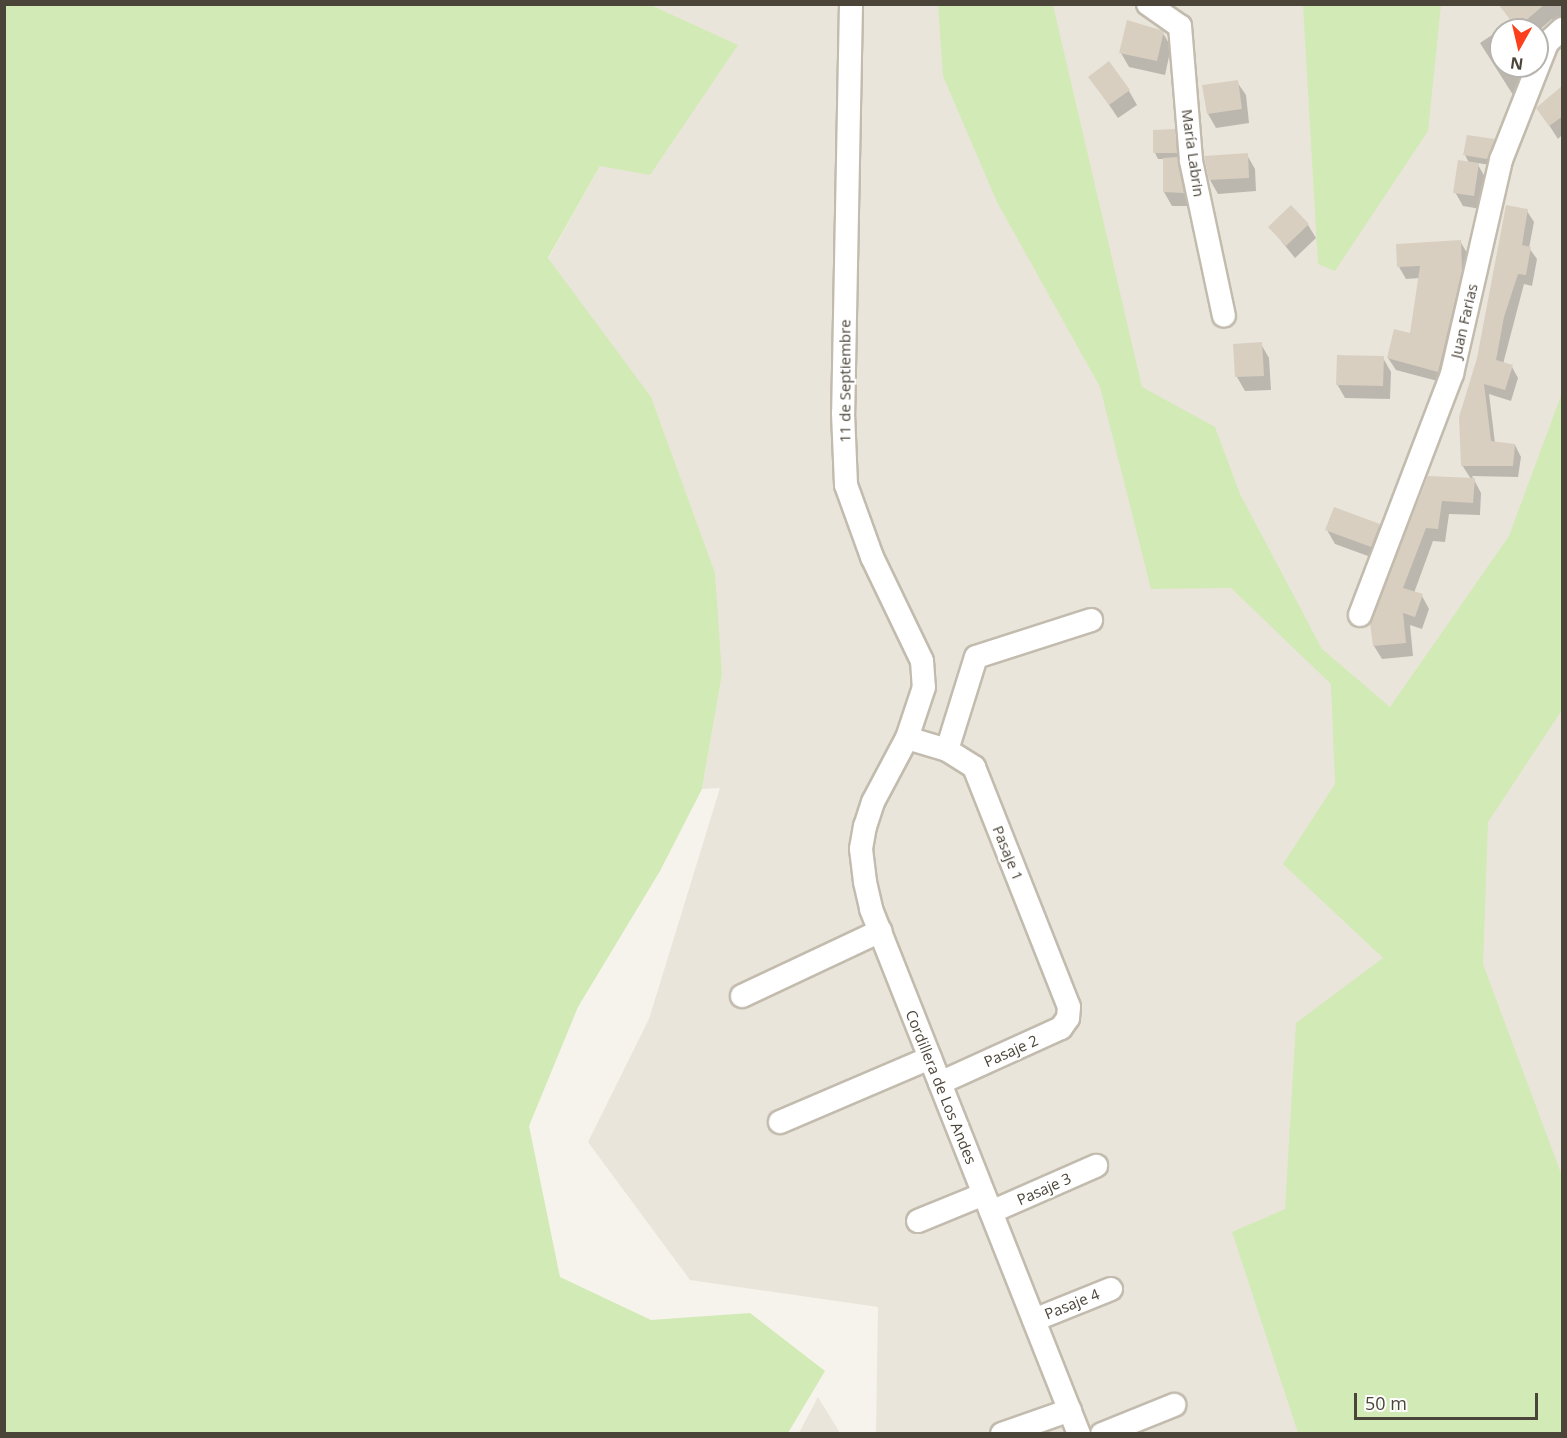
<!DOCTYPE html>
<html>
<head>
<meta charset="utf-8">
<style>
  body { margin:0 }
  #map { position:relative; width:1567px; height:1438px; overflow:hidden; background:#f6f3ec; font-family:"Open Sans",sans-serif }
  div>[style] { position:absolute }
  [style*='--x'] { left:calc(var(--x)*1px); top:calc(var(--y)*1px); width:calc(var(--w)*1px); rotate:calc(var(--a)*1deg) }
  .residential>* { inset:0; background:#eae5da }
  .green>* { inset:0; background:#d2eab5 }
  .shadow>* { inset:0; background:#0003 }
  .building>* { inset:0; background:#d8cfc1 }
  .roads { filter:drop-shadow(2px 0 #c2bbae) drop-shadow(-2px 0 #c2bbae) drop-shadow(0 2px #c2bbae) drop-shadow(0 -2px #c2bbae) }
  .street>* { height:22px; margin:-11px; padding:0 11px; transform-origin:11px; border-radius:11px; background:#fff }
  span { translate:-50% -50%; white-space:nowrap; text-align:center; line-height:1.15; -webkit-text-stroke:4.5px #fff; paint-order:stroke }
  .street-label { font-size:15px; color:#4b4439 }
  .frame { position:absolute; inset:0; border:6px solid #4b4439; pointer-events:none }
  .north { position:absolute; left:1489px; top:18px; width:60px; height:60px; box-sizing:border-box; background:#fff; border:2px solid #b7b4b0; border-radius:50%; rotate:188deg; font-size:16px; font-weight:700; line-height:24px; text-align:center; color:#4b4439 }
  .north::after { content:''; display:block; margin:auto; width:21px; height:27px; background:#fc3f1d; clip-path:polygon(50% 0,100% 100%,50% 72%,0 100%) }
  .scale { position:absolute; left:1354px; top:1393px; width:184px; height:27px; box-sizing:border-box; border:3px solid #4b4439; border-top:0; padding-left:8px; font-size:18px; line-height:21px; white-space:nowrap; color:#4b4439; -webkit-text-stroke:4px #fff; paint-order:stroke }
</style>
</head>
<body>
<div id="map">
  <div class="residential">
    <i style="clip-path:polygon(evenodd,651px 5px,1562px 5px,1562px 1433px,876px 1433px,878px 1307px,690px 1280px,588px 1142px,649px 1019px,720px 788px,702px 789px,722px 675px,548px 259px,600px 166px,737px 45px,651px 5px,1501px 30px,1537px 30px,1537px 66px,1501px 66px,1501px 30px)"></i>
    <i style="clip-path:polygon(818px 1397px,840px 1433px,799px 1433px)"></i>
  </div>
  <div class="green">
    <i style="clip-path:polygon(5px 4px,651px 5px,738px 45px,650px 175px,600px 166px,548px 258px,651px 397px,715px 573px,722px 675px,702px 789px,660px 871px,578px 1007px,529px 1126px,560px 1277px,651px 1320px,750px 1313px,825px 1371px,788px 1433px,5px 1433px)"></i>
    <i style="clip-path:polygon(938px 5px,1053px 5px,1142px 387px,1215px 427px,1240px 494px,1322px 649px,1390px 707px,1509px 536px,1562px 393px,1562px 710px,1488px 822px,1483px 964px,1562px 1176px,1562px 1433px,1298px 1433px,1232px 1232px,1285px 1209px,1296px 1023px,1383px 958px,1283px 864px,1335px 784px,1331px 684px,1231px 588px,1151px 589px,1100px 387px,997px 202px,943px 76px)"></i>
    <i style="clip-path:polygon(1303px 5px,1441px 5px,1428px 131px,1335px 271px,1318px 264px)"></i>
  </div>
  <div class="shadow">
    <i style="clip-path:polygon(1499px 4px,1562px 4px,1562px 20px,1556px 24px,1552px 19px,1537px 32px,1518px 30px)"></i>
    <i style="clip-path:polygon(1501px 29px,1501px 66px,1525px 66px,1532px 78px,1515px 98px,1480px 43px)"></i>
    <i style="clip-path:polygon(1163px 33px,1171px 47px,1165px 75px,1129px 67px,1121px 53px)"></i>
    <i style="clip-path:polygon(1090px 77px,1129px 91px,1137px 105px,1118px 118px)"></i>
    <i style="clip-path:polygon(1237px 82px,1246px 95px,1249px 123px,1216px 128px,1208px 114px)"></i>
    <i style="clip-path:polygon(1562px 88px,1562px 135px,1558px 139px,1538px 108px)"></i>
    <i style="clip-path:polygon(1174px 131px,1180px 159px,1176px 159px,1184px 173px,1191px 206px,1172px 206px,1164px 192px,1165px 159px,1158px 159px,1155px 153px)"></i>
    <i style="clip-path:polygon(1494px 141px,1497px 147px,1491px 165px,1477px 163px,1486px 179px,1481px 209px,1463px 206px,1455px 192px,1469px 163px,1465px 155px)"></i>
    <i style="clip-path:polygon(1247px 155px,1255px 169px,1256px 191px,1218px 194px,1210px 180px)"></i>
    <i style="clip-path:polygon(1527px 211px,1534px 222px,1529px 248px,1537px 259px,1532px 286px,1524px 284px,1503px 364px,1512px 367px,1518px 378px,1511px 401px,1489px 394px,1495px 443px,1515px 445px,1521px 457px,1518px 477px,1472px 476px,1481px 493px,1480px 515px,1449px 514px,1445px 542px,1433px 541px,1414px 593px,1422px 596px,1429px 609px,1422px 629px,1410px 625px,1413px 656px,1382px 659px,1374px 646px,1372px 623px,1429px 477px,1471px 479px,1462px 465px)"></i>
    <i style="clip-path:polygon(1308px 225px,1316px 238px,1295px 258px,1270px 227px)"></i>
    <i style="clip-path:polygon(1460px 241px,1467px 253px,1468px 284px,1445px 383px,1396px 370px,1388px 358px,1411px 335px,1420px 278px,1406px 279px,1399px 267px)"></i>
    <i style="clip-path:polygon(1261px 344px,1269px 358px,1271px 390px,1245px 391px,1237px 377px,1235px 345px)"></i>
    <i style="clip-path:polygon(1383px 358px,1391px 372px,1390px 399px,1345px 398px,1337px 384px)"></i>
    <i style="clip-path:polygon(1379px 525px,1387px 539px,1379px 560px,1335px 544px,1327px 530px)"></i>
  </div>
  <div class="building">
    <i style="clip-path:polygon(1498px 4px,1545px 4px,1517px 28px)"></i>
    <i style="clip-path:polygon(1127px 20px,1164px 31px,1157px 61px,1119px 53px)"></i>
    <i style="clip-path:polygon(1109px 61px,1130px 90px,1109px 105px,1088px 77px)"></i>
    <i style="clip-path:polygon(1238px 80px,1242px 109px,1207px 114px,1202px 85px)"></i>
    <i style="clip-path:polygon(1563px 85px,1563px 116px,1549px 126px,1536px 108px)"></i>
    <i style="clip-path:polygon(1175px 129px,1177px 153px,1153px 153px,1153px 130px)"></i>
    <i style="clip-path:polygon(1467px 135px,1495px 139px,1487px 159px,1463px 155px)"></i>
    <i style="clip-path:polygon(1248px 153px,1249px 178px,1209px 180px,1204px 156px)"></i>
    <i style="clip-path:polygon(1177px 157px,1184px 193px,1163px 192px,1163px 158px)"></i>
    <i style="clip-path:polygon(1458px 160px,1479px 163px,1474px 196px,1453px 193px)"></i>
    <i style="clip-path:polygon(1291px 205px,1309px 224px,1286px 246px,1268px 227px)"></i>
    <i style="clip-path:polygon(1506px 205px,1528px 209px,1522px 245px,1531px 247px,1526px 275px,1518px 274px,1504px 317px,1496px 360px,1513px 365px,1505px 390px,1484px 384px,1491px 441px,1515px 444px,1513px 466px,1461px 466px,1459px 417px,1477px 358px)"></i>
    <i style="clip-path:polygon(1461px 240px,1462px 271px,1438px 372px,1387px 358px,1394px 329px,1410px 333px,1420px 266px,1397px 267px,1396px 244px)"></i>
    <i style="clip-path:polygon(1262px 342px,1264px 376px,1235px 377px,1233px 344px)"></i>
    <i style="clip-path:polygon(1337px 355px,1384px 356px,1383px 386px,1336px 385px)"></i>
    <i style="clip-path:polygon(1428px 476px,1475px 478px,1473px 503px,1442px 501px,1438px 529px,1426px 528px,1403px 588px,1423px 594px,1415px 617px,1403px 613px,1406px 643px,1373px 646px,1370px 623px)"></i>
    <i style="clip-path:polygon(1334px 507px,1380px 524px,1371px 547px,1325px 530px)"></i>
  </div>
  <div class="roads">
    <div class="street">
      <i style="--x:851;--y:4;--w:409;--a:91.1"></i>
      <i style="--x:843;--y:413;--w:72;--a:87.6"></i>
      <i style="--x:846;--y:485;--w:77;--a:70.1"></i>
      <i style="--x:872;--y:557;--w:115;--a:64.3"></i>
      <i style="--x:922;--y:661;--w:26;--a:86"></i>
      <i style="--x:924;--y:687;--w:54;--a:108.4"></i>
      <i style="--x:907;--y:738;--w:72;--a:118"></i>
      <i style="--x:873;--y:802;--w:25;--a:108"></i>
      <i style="--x:865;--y:826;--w:23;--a:100"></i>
      <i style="--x:861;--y:849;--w:33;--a:83"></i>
      <i style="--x:865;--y:882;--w:28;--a:77"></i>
      <i style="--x:871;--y:909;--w:565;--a:68.39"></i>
      <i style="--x:1148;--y:4;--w:39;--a:35"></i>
      <i style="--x:1180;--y:26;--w:135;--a:85.3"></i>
      <i style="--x:1191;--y:161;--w:158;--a:78"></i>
      <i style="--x:1360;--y:615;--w:258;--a:-69.1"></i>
      <i style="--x:1452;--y:374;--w:220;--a:-77.1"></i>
      <i style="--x:1501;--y:160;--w:126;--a:-68.5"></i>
      <i style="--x:1547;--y:43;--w:21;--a:-43"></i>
      <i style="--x:907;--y:738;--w:42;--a:16.7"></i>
      <i style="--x:947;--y:750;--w:32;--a:32"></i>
      <i style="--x:974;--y:767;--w:258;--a:68.4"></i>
      <i style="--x:1069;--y:1007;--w:11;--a:95"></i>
      <i style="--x:1068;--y:1018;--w:12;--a:125"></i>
      <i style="--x:1061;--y:1028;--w:133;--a:155.6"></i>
      <i style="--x:947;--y:750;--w:97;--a:-72.7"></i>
      <i style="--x:976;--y:657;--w:121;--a:-17.8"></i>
      <i style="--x:742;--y:996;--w:153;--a:-25.2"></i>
      <i style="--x:780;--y:1122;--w:163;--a:-23.1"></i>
      <i style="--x:991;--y:1212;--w:115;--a:-23.7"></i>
      <i style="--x:918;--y:1221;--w:71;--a:-22.2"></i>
      <i style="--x:1034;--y:1320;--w:83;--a:-21.9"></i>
      <i style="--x:1002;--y:1434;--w:72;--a:-19.4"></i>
      <i style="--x:1102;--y:1434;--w:78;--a:-21.9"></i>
    </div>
  </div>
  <div class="street-label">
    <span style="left:1193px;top:153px;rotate:82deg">María Labrin</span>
    <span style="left:1464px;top:321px;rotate:-77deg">Juan Farias</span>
    <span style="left:845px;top:381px;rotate:-90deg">11 de Septiembre</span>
    <span style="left:1008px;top:853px;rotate:68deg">Pasaje 1</span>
    <span style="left:1011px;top:1051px;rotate:-24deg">Pasaje 2</span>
    <span style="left:941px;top:1087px;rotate:68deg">Cordillera de Los Andes</span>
    <span style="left:1044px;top:1189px;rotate:-24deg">Pasaje 3</span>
    <span style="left:1072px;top:1304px;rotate:-22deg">Pasaje 4</span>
  </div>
  <div class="frame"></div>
  <div class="north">N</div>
  <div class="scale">50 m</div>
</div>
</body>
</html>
